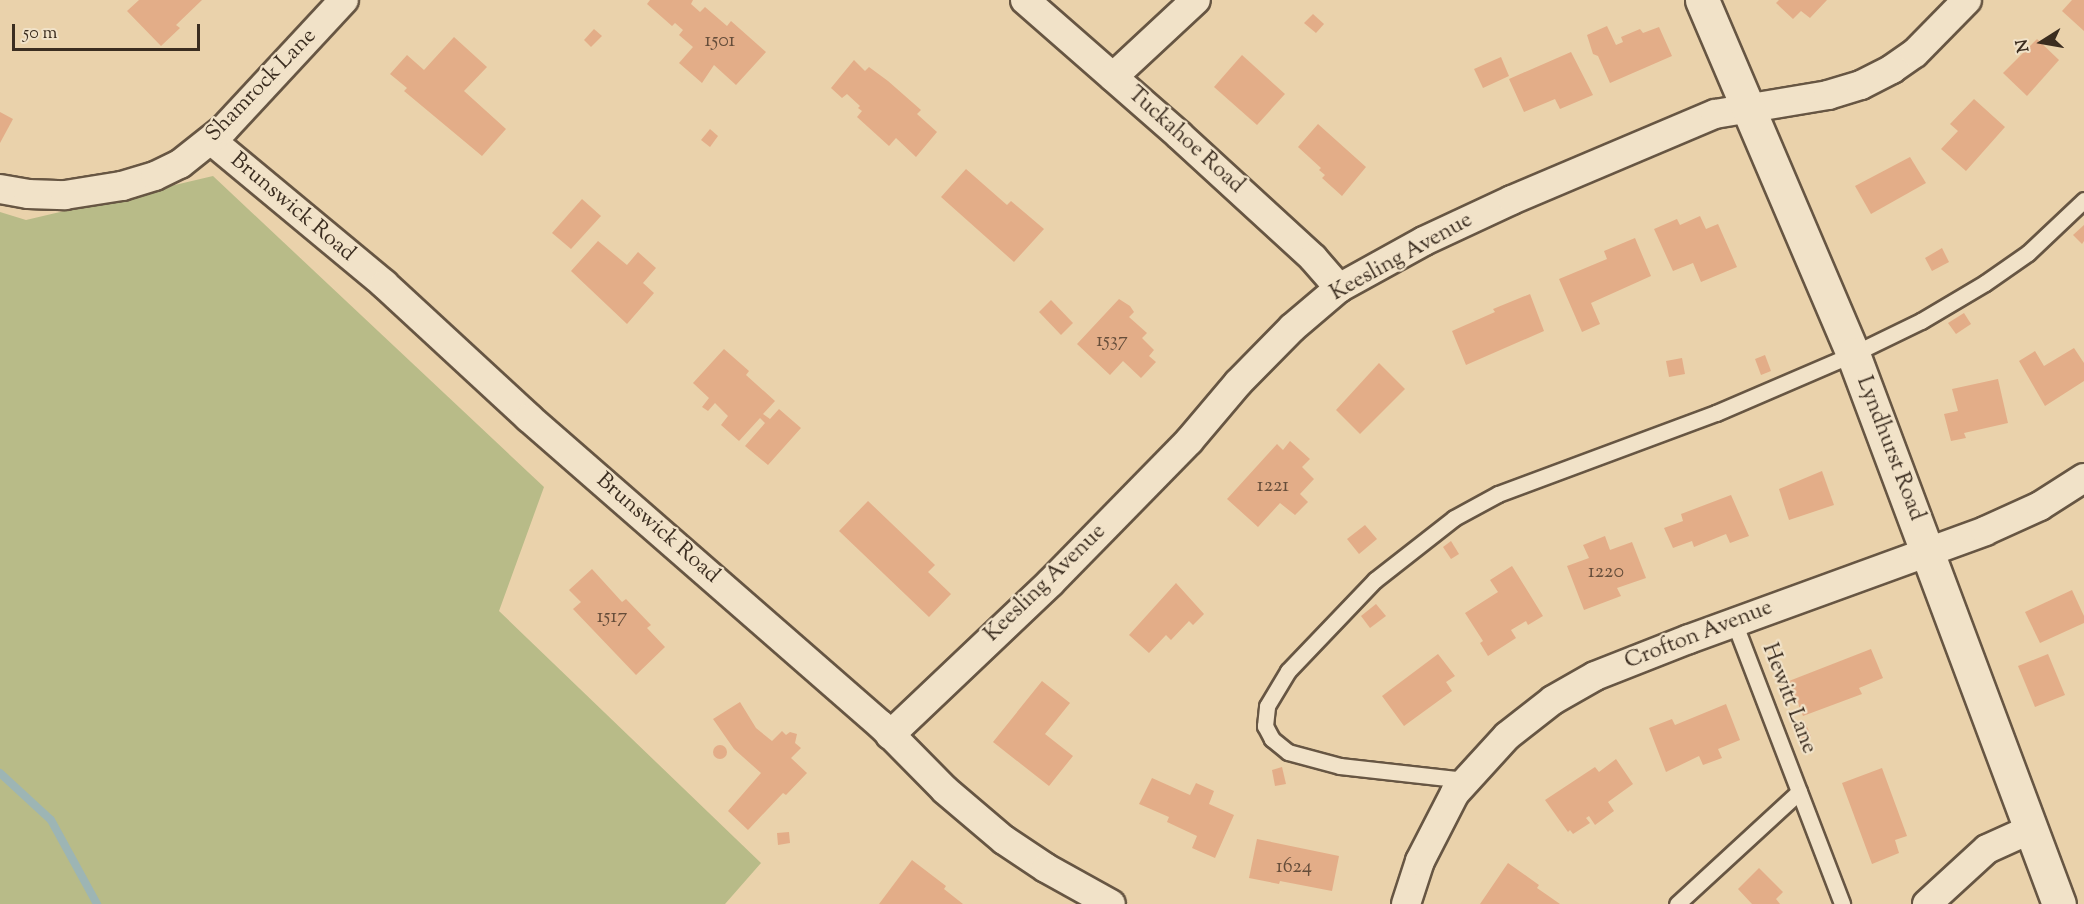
<!DOCTYPE html>
<html>
<head>
<meta charset="utf-8">
<style>
  body { margin:0 }
  #map { position:relative; width:2084px; height:904px; overflow:hidden; background:#ead2ab; font-family:"Sorts Mill Goudy",serif }
  div>[style] { position:absolute }
  [style*='--x'] { left:calc(var(--x)*1px); top:calc(var(--y)*1px); width:calc(var(--w)*1px); rotate:calc(var(--a)*1deg) }
  .green>* { inset:0; background:#b8bb88 }
  .stream>* { height:8px; margin:-4px; padding:0 4px; transform-origin:4px; border-radius:4px; background:#9db5b4 }
  .building>* { inset:0; background:#e3ad88 }
  .round { border-radius:50% }
  .roads { filter:drop-shadow(2px 0 #675643) drop-shadow(-2px 0 #675643) drop-shadow(0 2px #675643) drop-shadow(0 -2px #675643) }
  .service>* { height:15px; margin:-7.5px; padding:0 7.5px; transform-origin:7.5px; border-radius:7.5px; background:#f1e2c8 }
  .minor>* { height:28px; margin:-14px; padding:0 14px; transform-origin:14px; border-radius:14px; background:#f1e2c8 }
  .secondary>* { height:33px; margin:-16.5px; padding:0 16.5px; transform-origin:16.5px; border-radius:16.5px; background:#f1e2c8 }
  span { translate:-50% -50%; white-space:nowrap; text-align:center; line-height:1.15; -webkit-text-stroke:4.5px #f1e2c8; paint-order:stroke }
  .number-label { font-size:20px; color:#654d3a }
  .number-label span { -webkit-text-stroke-width:0 }
  .street-label { font-size:22px; color:#3b2d20 }
  .north { position:absolute; left:2012px; top:12px; width:60px; height:60px; -webkit-text-stroke:4px #f1e2c8; paint-order:stroke; rotate:259deg; font-size:16px; font-weight:700; line-height:24px; text-align:center; color:#3b2d20 }
  .north::after { content:''; display:block; margin:auto; width:21px; height:27px; background:#3b2d20; clip-path:polygon(50% 0,100% 100%,50% 72%,0 100%) }
  .scale { position:absolute; left:12px; top:24px; width:188px; height:27px; box-sizing:border-box; border:3px solid #3b2d20; border-top:0; padding-left:8px; font-size:18px; line-height:21px; white-space:nowrap; color:#3b2d20; -webkit-text-stroke:4px #f1e2c8; paint-order:stroke }
</style>
</head>
<body>
<div id="map">
  <div class="green">
    <i style="clip-path:polygon(213px 176px,544px 487px,499px 611px,761px 863px,725px 904px,0 904px,0 212px,26px 220px)"></i>
  </div>
  <div class="stream">
    <i style="--x:0;--y:773;--w:69;--a:42.7"></i>
    <i style="--x:51;--y:820;--w:96;--a:61.3"></i>
  </div>
  <div class="building">
    <i style="clip-path:polygon(139px 0,202px 0,176px 25px,180px 28px,161px 46px,127px 11px)"></i>
    <i style="clip-path:polygon(650px 0,693px 0,691px 4px,700px 12px,705px 7px,727px 26px,731px 21px,766px 52px,736px 85px,714px 65px,702px 83px,679px 63px,693px 47px,679px 35px,683px 30px,675px 23px,672px 26px,647px 4px)"></i>
    <i style="clip-path:polygon(1779px 0,1827px 0,1810px 18px,1801px 11px,1793px 19px,1776px 3px)"></i>
    <i style="clip-path:polygon(2072px 0,2084px 0,2084px 31px,2062px 11px)"></i>
    <i style="clip-path:polygon(1313px 14px,1324px 24px,1316px 33px,1304px 23px)"></i>
    <i style="clip-path:polygon(1607px 26px,1616px 45px,1623px 42px,1621px 37px,1640px 29px,1643px 33px,1659px 27px,1672px 56px,1610px 83px,1598px 56px,1593px 54px,1587px 35px)"></i>
    <i style="clip-path:polygon(594px 29px,602px 36px,591px 47px,584px 40px)"></i>
    <i style="clip-path:polygon(454px 37px,487px 67px,464px 91px,506px 129px,482px 156px,404px 91px,407px 88px,390px 74px,407px 55px,424px 70px)"></i>
    <i style="clip-path:polygon(2037px 39px,2059px 60px,2027px 96px,2003px 73px)"></i>
    <i style="clip-path:polygon(1571px 52px,1593px 95px,1560px 109px,1555px 99px,1524px 112px,1509px 79px)"></i>
    <i style="clip-path:polygon(1242px 55px,1285px 94px,1257px 125px,1214px 87px)"></i>
    <i style="clip-path:polygon(1501px 57px,1509px 76px,1483px 88px,1474px 69px)"></i>
    <i style="clip-path:polygon(854px 60px,865px 71px,869px 67px,888px 81px,921px 110px,917px 114px,937px 132px,916px 157px,896px 138px,889px 146px,857px 117px,862px 111px,858px 108px,860px 106px,847px 94px,842px 98px,831px 88px)"></i>
    <i style="clip-path:polygon(1974px 99px,2005px 127px,1966px 171px,1941px 149px,1958px 131px,1950px 124px)"></i>
    <i style="clip-path:polygon(0 112px,13px 119px,0 143px)"></i>
    <i style="clip-path:polygon(1318px 124px,1366px 167px,1342px 196px,1322px 178px,1325px 175px,1319px 170px,1321px 168px,1298px 147px)"></i>
    <i style="clip-path:polygon(710px 129px,718px 136px,710px 147px,701px 140px)"></i>
    <i style="clip-path:polygon(1910px 157px,1926px 183px,1871px 214px,1855px 186px)"></i>
    <i style="clip-path:polygon(966px 169px,1007px 205px,1011px 201px,1044px 229px,1014px 262px,941px 197px)"></i>
    <i style="clip-path:polygon(582px 199px,601px 216px,571px 249px,552px 233px)"></i>
    <i style="clip-path:polygon(1700px 216px,1706px 229px,1718px 224px,1737px 267px,1701px 282px,1693px 263px,1673px 271px,1654px 229px,1677px 219px,1680px 225px)"></i>
    <i style="clip-path:polygon(2084px 225px,2084px 241px,2082px 244px,2073px 235px)"></i>
    <i style="clip-path:polygon(1635px 238px,1651px 276px,1591px 303px,1600px 324px,1582px 332px,1559px 279px,1607px 259px,1604px 251px)"></i>
    <i style="clip-path:polygon(598px 241px,627px 265px,638px 252px,656px 268px,643px 283px,654px 293px,627px 324px,571px 271px)"></i>
    <i style="clip-path:polygon(1942px 248px,1949px 262px,1932px 271px,1925px 258px)"></i>
    <i style="clip-path:polygon(1530px 294px,1544px 331px,1466px 365px,1452px 331px,1495px 312px,1493px 309px)"></i>
    <i style="clip-path:polygon(1119px 299px,1130px 306px,1134px 312px,1129px 317px,1147px 333px,1142px 338px,1154px 350px,1149px 356px,1156px 362px,1141px 378px,1123px 361px,1110px 375px,1077px 344px)"></i>
    <i style="clip-path:polygon(1051px 300px,1073px 323px,1061px 335px,1039px 312px)"></i>
    <i style="clip-path:polygon(1964px 313px,1971px 324px,1956px 334px,1948px 323px)"></i>
    <i style="clip-path:polygon(2074px 348px,2084px 363px,2084px 381px,2045px 406px,2019px 361px,2035px 351px,2044px 366px)"></i>
    <i style="clip-path:polygon(724px 349px,749px 371px,746px 375px,775px 401px,763px 414px,770px 419px,779px 409px,801px 428px,768px 465px,745px 446px,765px 423px,760px 418px,739px 441px,721px 425px,728px 416px,715px 403px,708px 411px,702px 407px,709px 398px,693px 383px)"></i>
    <i style="clip-path:polygon(1765px 355px,1771px 371px,1761px 375px,1755px 359px)"></i>
    <i style="clip-path:polygon(1682px 358px,1685px 374px,1669px 377px,1666px 361px)"></i>
    <i style="clip-path:polygon(1379px 363px,1405px 389px,1360px 434px,1336px 410px)"></i>
    <i style="clip-path:polygon(1998px 379px,2008px 423px,1964px 433px,1966px 438px,1951px 441px,1944px 414px,1958px 411px,1952px 389px)"></i>
    <i style="clip-path:polygon(1290px 441px,1310px 459px,1302px 467px,1314px 479px,1300px 494px,1308px 502px,1295px 515px,1280px 503px,1258px 527px,1227px 499px,1277px 444px,1283px 450px)"></i>
    <i style="clip-path:polygon(1822px 471px,1834px 505px,1789px 520px,1779px 489px)"></i>
    <i style="clip-path:polygon(1731px 495px,1749px 536px,1730px 543px,1726px 534px,1694px 547px,1692px 541px,1673px 548px,1664px 528px,1683px 521px,1681px 514px)"></i>
    <i style="clip-path:polygon(868px 501px,935px 565px,928px 572px,951px 594px,929px 617px,839px 531px)"></i>
    <i style="clip-path:polygon(1365px 525px,1377px 539px,1359px 554px,1347px 539px)"></i>
    <i style="clip-path:polygon(1605px 536px,1610px 550px,1632px 542px,1646px 578px,1617px 588px,1621px 596px,1584px 610px,1567px 566px,1589px 558px,1583px 545px)"></i>
    <i style="clip-path:polygon(1451px 541px,1459px 554px,1451px 559px,1443px 547px)"></i>
    <i style="clip-path:polygon(1512px 566px,1543px 616px,1528px 625px,1526px 621px,1511px 630px,1516px 638px,1488px 656px,1480px 643px,1483px 641px,1465px 613px,1498px 592px,1490px 580px)"></i>
    <i style="clip-path:polygon(592px 569px,622px 602px,626px 599px,651px 625px,647px 628px,665px 647px,636px 675px,573px 609px,581px 602px,569px 590px)"></i>
    <i style="clip-path:polygon(1176px 583px,1204px 614px,1193px 625px,1189px 621px,1171px 640px,1166px 635px,1149px 653px,1129px 635px)"></i>
    <i style="clip-path:polygon(2072px 590px,2084px 616px,2084px 623px,2040px 643px,2025px 612px)"></i>
    <i style="clip-path:polygon(1376px 604px,1386px 616px,1370px 628px,1361px 616px)"></i>
    <i style="clip-path:polygon(1871px 649px,1883px 678px,1859px 688px,1862px 694px,1803px 716px,1789px 681px)"></i>
    <i style="clip-path:polygon(1438px 654px,1455px 676px,1446px 682px,1452px 691px,1404px 726px,1382px 696px)"></i>
    <i style="clip-path:polygon(2048px 654px,2065px 695px,2035px 707px,2018px 666px)"></i>
    <i style="clip-path:polygon(1042px 681px,1070px 703px,1045px 734px,1073px 756px,1049px 786px,993px 742px)"></i>
    <i style="clip-path:polygon(740px 702px,756px 728px,772px 741px,782px 731px,786px 735px,790px 732px,797px 734px,795px 743px,801px 748px,791px 758px,807px 773px,786px 795px,783px 793px,748px 830px,728px 811px,761px 773px,734px 749px,713px 719px)"></i>
    <i style="clip-path:polygon(1726px 704px,1740px 740px,1718px 749px,1722px 758px,1703px 765px,1699px 756px,1666px 772px,1649px 728px,1672px 719px,1675px 725px)"></i>
    <i style="clip-path:polygon(1805px 722px,1811px 736px,1798px 740px,1793px 727px)"></i>
    <i class="round" style="left:713px;top:745px;width:14px;height:14px"></i>
    <i style="clip-path:polygon(1616px 759px,1633px 784px,1608px 802px,1614px 811px,1595px 825px,1589px 816px,1586px 818px,1590px 823px,1573px 834px,1570px 830px,1568px 832px,1545px 800px,1595px 767px,1599px 772px)"></i>
    <i style="clip-path:polygon(1282px 767px,1286px 784px,1275px 786px,1272px 770px)"></i>
    <i style="clip-path:polygon(1882px 768px,1907px 836px,1895px 840px,1899px 853px,1872px 864px,1842px 783px)"></i>
    <i style="clip-path:polygon(1152px 778px,1190px 795px,1196px 783px,1214px 791px,1209px 804px,1234px 815px,1215px 858px,1192px 848px,1197px 836px,1167px 822px,1169px 817px,1139px 804px)"></i>
    <i style="clip-path:polygon(789px 832px,790px 843px,778px 845px,777px 833px)"></i>
    <i style="clip-path:polygon(1257px 839px,1339px 856px,1332px 891px,1280px 881px,1279px 884px,1249px 878px)"></i>
    <i style="clip-path:polygon(912px 860px,946px 886px,944px 889px,963px 904px,879px 904px)"></i>
    <i style="clip-path:polygon(1508px 863px,1539px 885px,1537px 888px,1560px 904px,1480px 904px)"></i>
    <i style="clip-path:polygon(1759px 868px,1783px 892px,1776px 899px,1780px 904px,1752px 904px,1738px 889px)"></i>
  </div>
  <div class="roads">
    <div class="service">
      <i style="--x:1734;--y:622;--w:302;--a:69"></i>
      <i style="--x:1465;--y:780;--w:126;--a:-173.6"></i>
      <i style="--x:1340;--y:766;--w:54;--a:-164.9"></i>
      <i style="--x:1288;--y:752;--w:21;--a:-141"></i>
      <i style="--x:1272;--y:739;--w:15;--a:-118"></i>
      <i style="--x:1265;--y:726;--w:20;--a:-84"></i>
      <i style="--x:1267;--y:706;--w:41;--a:-59"></i>
      <i style="--x:1288;--y:671;--w:126;--a:-46.3"></i>
      <i style="--x:1375;--y:580;--w:100;--a:-38.1"></i>
      <i style="--x:1454;--y:518;--w:50;--a:-28.6"></i>
      <i style="--x:1498;--y:494;--w:233;--a:-20.4"></i>
      <i style="--x:1716;--y:413;--w:149;--a:-23.3"></i>
      <i style="--x:1853;--y:354;--w:76;--a:-25.9"></i>
      <i style="--x:1921;--y:321;--w:74;--a:-30.7"></i>
      <i style="--x:1985;--y:283;--w:52;--a:-34.9"></i>
      <i style="--x:2028;--y:253;--w:77;--a:-43.4"></i>
      <i style="--x:1677;--y:904;--w:166;--a:-42.6"></i>
    </div>
    <div class="minor">
      <i style="--x:1025;--y:0;--w:205;--a:41.2"></i>
      <i style="--x:1179;--y:135;--w:182;--a:42.5"></i>
      <i style="--x:1313;--y:258;--w:40;--a:49"></i>
      <i style="--x:1113;--y:77;--w:113;--a:-42.9"></i>
      <i style="--x:212;--y:141;--w:224;--a:39.7"></i>
      <i style="--x:384;--y:284;--w:197;--a:42.7"></i>
      <i style="--x:529;--y:418;--w:467;--a:41.1"></i>
      <i style="--x:881;--y:725;--w:91;--a:45.4"></i>
      <i style="--x:945;--y:790;--w:77;--a:40.3"></i>
      <i style="--x:1004;--y:840;--w:50;--a:33.7"></i>
      <i style="--x:1046;--y:868;--w:74;--a:29"></i>
      <i style="--x:0;--y:189;--w:28;--a:10"></i>
      <i style="--x:28;--y:194;--w:37;--a:2"></i>
      <i style="--x:65;--y:195;--w:58;--a:-9"></i>
      <i style="--x:122;--y:186;--w:34;--a:-17"></i>
      <i style="--x:155;--y:176;--w:28;--a:-26"></i>
      <i style="--x:180;--y:164;--w:56;--a:-38.5"></i>
      <i style="--x:224;--y:129;--w:176;--a:-47.1"></i>
      <i style="--x:890;--y:735;--w:222;--a:-43.5"></i>
      <i style="--x:1051;--y:582;--w:197;--a:-45.6"></i>
      <i style="--x:1189;--y:441;--w:76;--a:-49.8"></i>
      <i style="--x:1238;--y:383;--w:77;--a:-45.5"></i>
      <i style="--x:1292;--y:328;--w:62;--a:-40.4"></i>
      <i style="--x:1339;--y:288;--w:97;--a:-28.9"></i>
      <i style="--x:1424;--y:241;--w:97;--a:-25"></i>
      <i style="--x:1512;--y:200;--w:220;--a:-23"></i>
      <i style="--x:1715;--y:114;--w:115;--a:-9.5"></i>
      <i style="--x:1828;--y:95;--w:34;--a:-17"></i>
      <i style="--x:1861;--y:85;--w:35;--a:-27"></i>
      <i style="--x:1892;--y:69;--w:28;--a:-35"></i>
      <i style="--x:1915;--y:53;--w:74;--a:-45.5"></i>
      <i style="--x:1406;--y:904;--w:45;--a:-72"></i>
      <i style="--x:1420;--y:861;--w:76;--a:-62.8"></i>
      <i style="--x:1455;--y:793;--w:77;--a:-47.6"></i>
      <i style="--x:1507;--y:736;--w:58;--a:-38"></i>
      <i style="--x:1553;--y:700;--w:48;--a:-29.7"></i>
      <i style="--x:1595;--y:676;--w:101;--a:-21.5"></i>
      <i style="--x:1689;--y:639;--w:315;--a:-20"></i>
      <i style="--x:1985;--y:531;--w:60;--a:-24.4"></i>
      <i style="--x:2040;--y:506;--w:52;--a:-32.5"></i>
      <i style="--x:1927;--y:904;--w:81;--a:-42.5"></i>
      <i style="--x:1987;--y:849;--w:48;--a:-24.4"></i>
    </div>
    <div class="secondary">
      <i style="--x:1702;--y:0;--w:385;--a:66.9"></i>
      <i style="--x:1853;--y:354;--w:587;--a:69.47"></i>
    </div>
  </div>
  <div class="number-label">
    <span style="left:720px;top:41px">1501</span>
    <span style="left:1112px;top:341px">1537</span>
    <span style="left:1273px;top:486px">1221</span>
    <span style="left:1606px;top:572px">1220</span>
    <span style="left:612px;top:617px">1517</span>
    <span style="left:1294px;top:867px">1624</span>
  </div>
  <div class="street-label">
    <span style="left:262px;top:86px;rotate:-46deg">Shamrock Lane</span>
    <span style="left:1185px;top:141px;rotate:42deg">Tuckahoe Road</span>
    <span style="left:292px;top:208px;rotate:40deg">Brunswick Road</span>
    <span style="left:1402px;top:258px;rotate:-29deg">Keesling Avenue</span>
    <span style="left:1889px;top:449px;rotate:69deg">Lyndhurst Road</span>
    <span style="left:657px;top:529px;rotate:41deg">Brunswick Road</span>
    <span style="left:1046px;top:584px;rotate:-44deg">Keesling Avenue</span>
    <span style="left:1699px;top:636px;rotate:-21deg">Crofton Avenue</span>
    <span style="left:1788px;top:699px;rotate:69deg">Hewitt Lane</span>
  </div>
  <div class="north">N</div>
  <div class="scale">50 m</div>
</div>
</body>
</html>
